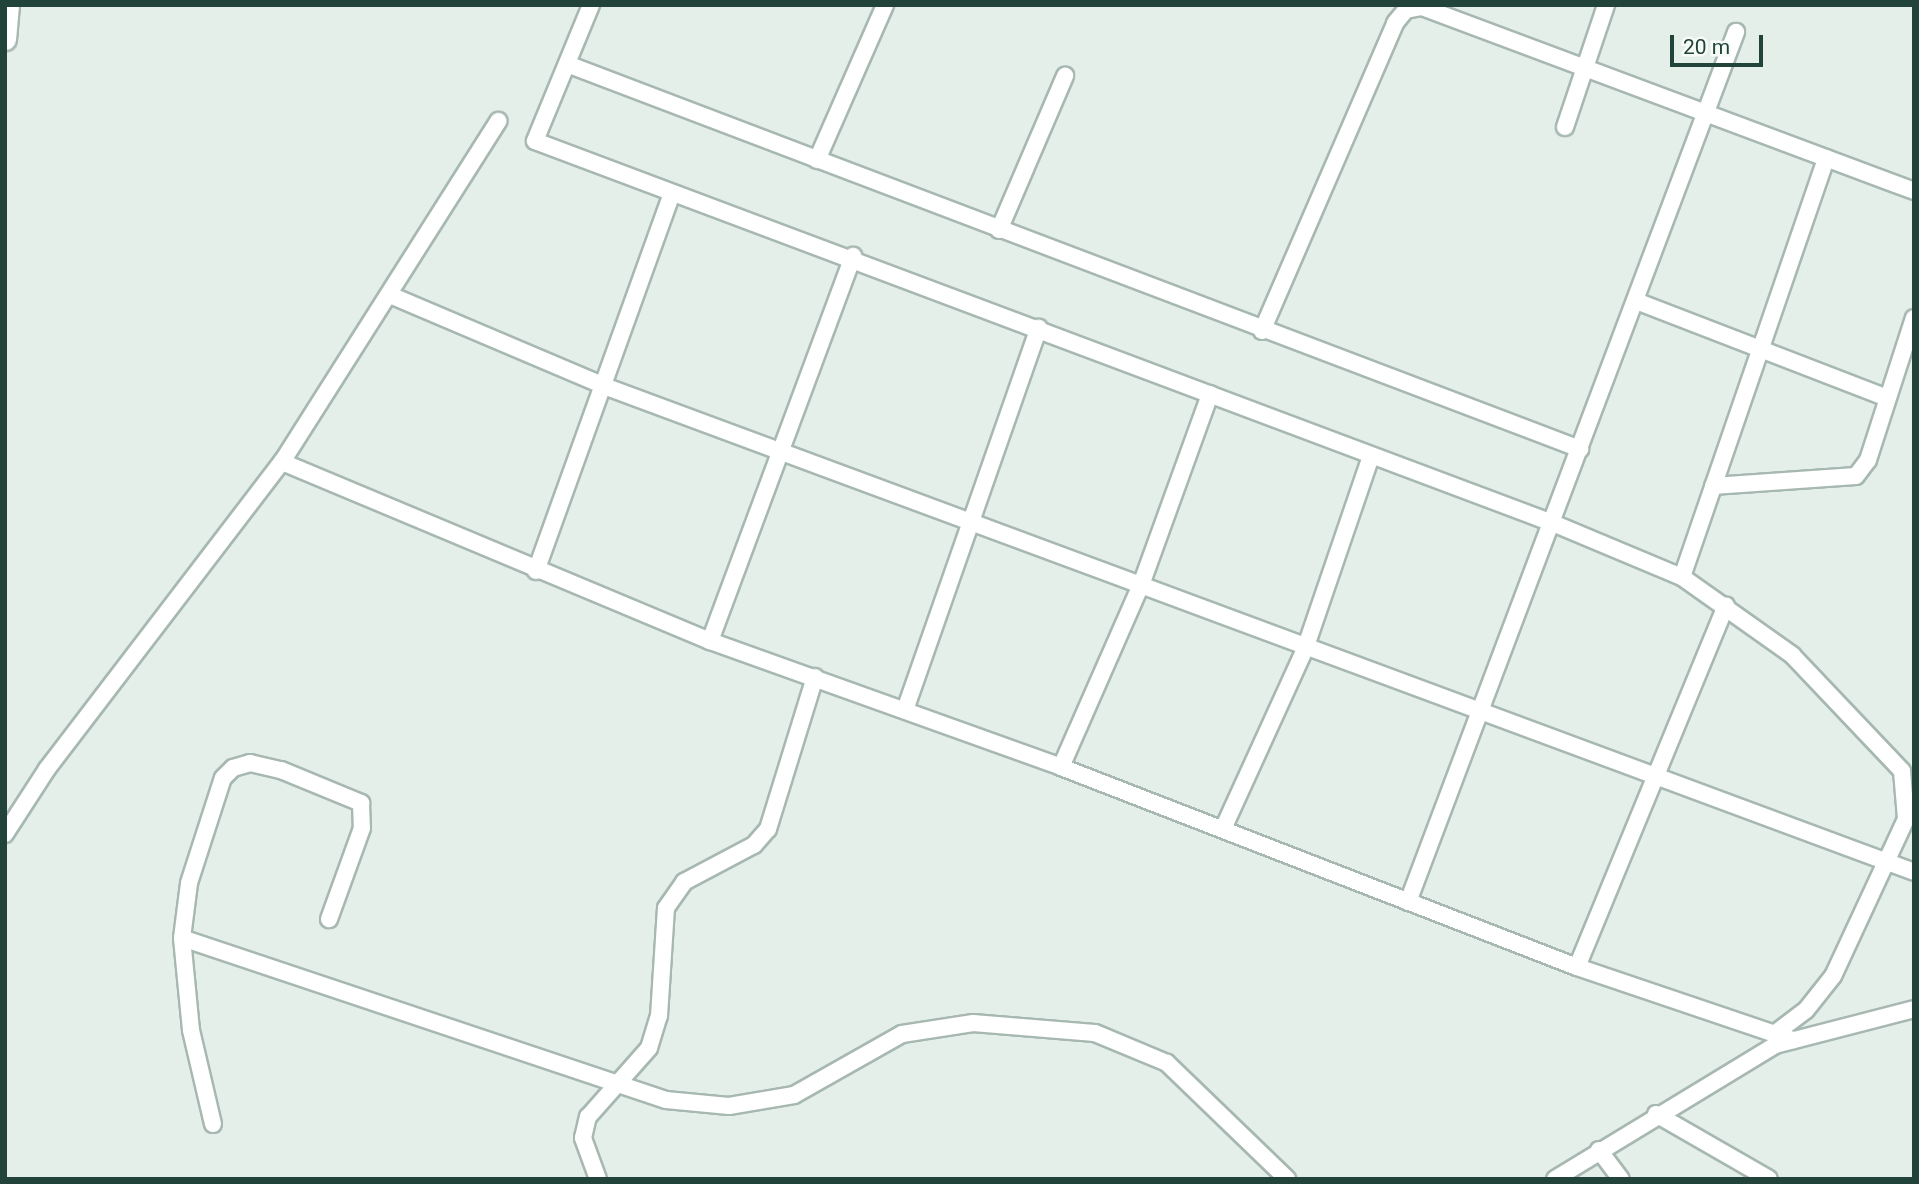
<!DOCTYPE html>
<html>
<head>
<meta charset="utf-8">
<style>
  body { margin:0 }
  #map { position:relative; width:1919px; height:1184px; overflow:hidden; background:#e5efea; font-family:Roboto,sans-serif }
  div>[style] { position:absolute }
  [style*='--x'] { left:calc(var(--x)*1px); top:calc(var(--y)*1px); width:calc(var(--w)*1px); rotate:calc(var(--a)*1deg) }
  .roads { filter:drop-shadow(2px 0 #a7b8b2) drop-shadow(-2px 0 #a7b8b2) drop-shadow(0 2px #a7b8b2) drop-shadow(0 -2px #a7b8b2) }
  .lane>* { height:16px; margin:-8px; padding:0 8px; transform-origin:8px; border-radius:8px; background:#fff }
  .secondary>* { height:21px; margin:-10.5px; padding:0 10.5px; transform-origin:10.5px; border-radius:10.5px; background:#fff }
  span { translate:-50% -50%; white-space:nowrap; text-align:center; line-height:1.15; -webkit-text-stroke:5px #f6fbf8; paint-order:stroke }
  .frame { position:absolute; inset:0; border:7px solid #22433a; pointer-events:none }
  .scale { position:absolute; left:1670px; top:35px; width:93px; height:32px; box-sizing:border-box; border:4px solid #22433a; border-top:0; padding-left:9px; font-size:21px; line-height:24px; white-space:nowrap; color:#22433a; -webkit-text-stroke:5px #f6fbf8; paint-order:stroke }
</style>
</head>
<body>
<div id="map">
  <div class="roads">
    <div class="lane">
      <i style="--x:591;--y:5;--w:147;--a:112.4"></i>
      <i style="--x:535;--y:141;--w:1090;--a:20.58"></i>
      <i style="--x:1555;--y:524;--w:138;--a:22.7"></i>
      <i style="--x:1682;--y:577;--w:135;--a:35.3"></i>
      <i style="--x:1792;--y:655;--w:160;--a:46.5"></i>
      <i style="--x:1902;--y:771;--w:48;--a:85.2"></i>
      <i style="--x:1906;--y:819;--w:173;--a:114.9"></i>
      <i style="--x:1833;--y:976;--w:43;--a:128.5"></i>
      <i style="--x:1806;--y:1010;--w:40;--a:143"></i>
      <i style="--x:567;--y:64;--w:1084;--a:20.81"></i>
      <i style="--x:1565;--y:127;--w:129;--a:-71.4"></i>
      <i style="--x:817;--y:160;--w:169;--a:-66.3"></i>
      <i style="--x:999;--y:230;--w:168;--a:-66.8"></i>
      <i style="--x:390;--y:295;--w:233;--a:23"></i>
      <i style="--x:604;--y:386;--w:1397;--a:20.35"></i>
      <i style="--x:1636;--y:301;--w:269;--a:21.1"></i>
      <i style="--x:1262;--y:331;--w:335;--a:-66.6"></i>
      <i style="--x:1395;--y:23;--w:17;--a:-50"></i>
      <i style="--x:1406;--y:10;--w:16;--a:-11"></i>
      <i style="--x:1422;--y:7;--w:525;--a:20.5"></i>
      <i style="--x:282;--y:462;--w:464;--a:22.7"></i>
      <i style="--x:710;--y:641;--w:373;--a:19.7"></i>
      <i style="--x:1061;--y:767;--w:553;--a:21.19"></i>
      <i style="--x:1577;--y:967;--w:228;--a:18.7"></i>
      <i style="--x:1713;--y:486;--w:143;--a:-4"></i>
      <i style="--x:1856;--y:476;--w:20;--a:-53"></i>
      <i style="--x:1868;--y:460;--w:149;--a:-72.1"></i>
      <i style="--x:536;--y:571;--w:398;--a:-70.2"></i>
      <i style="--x:1682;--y:577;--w:443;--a:-71"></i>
      <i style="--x:710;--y:641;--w:411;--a:-69.6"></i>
      <i style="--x:905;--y:710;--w:405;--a:-70.7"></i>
      <i style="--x:1061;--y:767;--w:199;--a:-66.3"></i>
      <i style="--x:1141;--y:585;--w:203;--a:-70.1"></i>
      <i style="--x:1223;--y:829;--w:198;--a:-65.5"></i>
      <i style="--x:1305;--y:649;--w:204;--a:-71.1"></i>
      <i style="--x:5;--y:834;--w:77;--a:-57.1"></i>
      <i style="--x:47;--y:769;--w:387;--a:-52.6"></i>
      <i style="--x:282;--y:462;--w:404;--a:-57.6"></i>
      <i style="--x:1408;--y:902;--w:930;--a:-69.34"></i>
      <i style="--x:182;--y:938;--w:510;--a:18.51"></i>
      <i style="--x:666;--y:1100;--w:63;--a:5.4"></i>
      <i style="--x:729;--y:1106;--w:66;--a:-9.6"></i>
      <i style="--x:794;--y:1095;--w:124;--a:-29.5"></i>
      <i style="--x:902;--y:1034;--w:72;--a:-8.8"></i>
      <i style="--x:973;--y:1023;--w:122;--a:4.7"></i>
      <i style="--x:1095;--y:1033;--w:78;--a:22.6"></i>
      <i style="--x:1167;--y:1063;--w:167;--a:44"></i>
      <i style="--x:1577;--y:967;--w:391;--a:-67.6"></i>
      <i style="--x:1656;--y:1114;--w:130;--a:29.9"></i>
      <i style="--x:213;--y:1124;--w:97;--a:-103.2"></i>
      <i style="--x:191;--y:1030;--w:92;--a:-95.6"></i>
      <i style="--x:182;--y:938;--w:55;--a:-82.7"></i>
      <i style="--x:189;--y:883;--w:110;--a:-72.1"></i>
      <i style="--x:223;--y:778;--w:14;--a:-45"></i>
      <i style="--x:233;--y:768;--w:18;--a:-16"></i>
      <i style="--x:250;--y:763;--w:32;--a:13"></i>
      <i style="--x:281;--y:770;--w:87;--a:22.4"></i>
      <i style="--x:361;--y:803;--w:25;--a:88"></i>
      <i style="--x:362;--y:828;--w:97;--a:109.9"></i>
      <i style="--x:1599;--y:1150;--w:36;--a:53"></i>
      <i style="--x:598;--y:1179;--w:44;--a:-110.1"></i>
      <i style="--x:583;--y:1138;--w:22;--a:-77"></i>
      <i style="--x:588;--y:1117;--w:92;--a:-48.5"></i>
      <i style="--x:649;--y:1048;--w:34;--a:-73"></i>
      <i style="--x:659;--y:1016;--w:108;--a:-86.3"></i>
      <i style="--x:666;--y:908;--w:32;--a:-55"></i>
      <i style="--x:684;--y:882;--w:79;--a:-27.9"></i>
      <i style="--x:754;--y:845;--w:21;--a:-49"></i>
      <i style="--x:768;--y:829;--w:159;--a:-72.8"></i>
      <i style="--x:1555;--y:1179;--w:258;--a:-31.3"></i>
      <i style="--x:1775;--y:1045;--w:144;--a:-14.5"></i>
    </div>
    <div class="secondary">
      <i style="--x:5;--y:39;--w:34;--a:-85"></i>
    </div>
  </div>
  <div class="frame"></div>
  <div class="scale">20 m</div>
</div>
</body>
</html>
